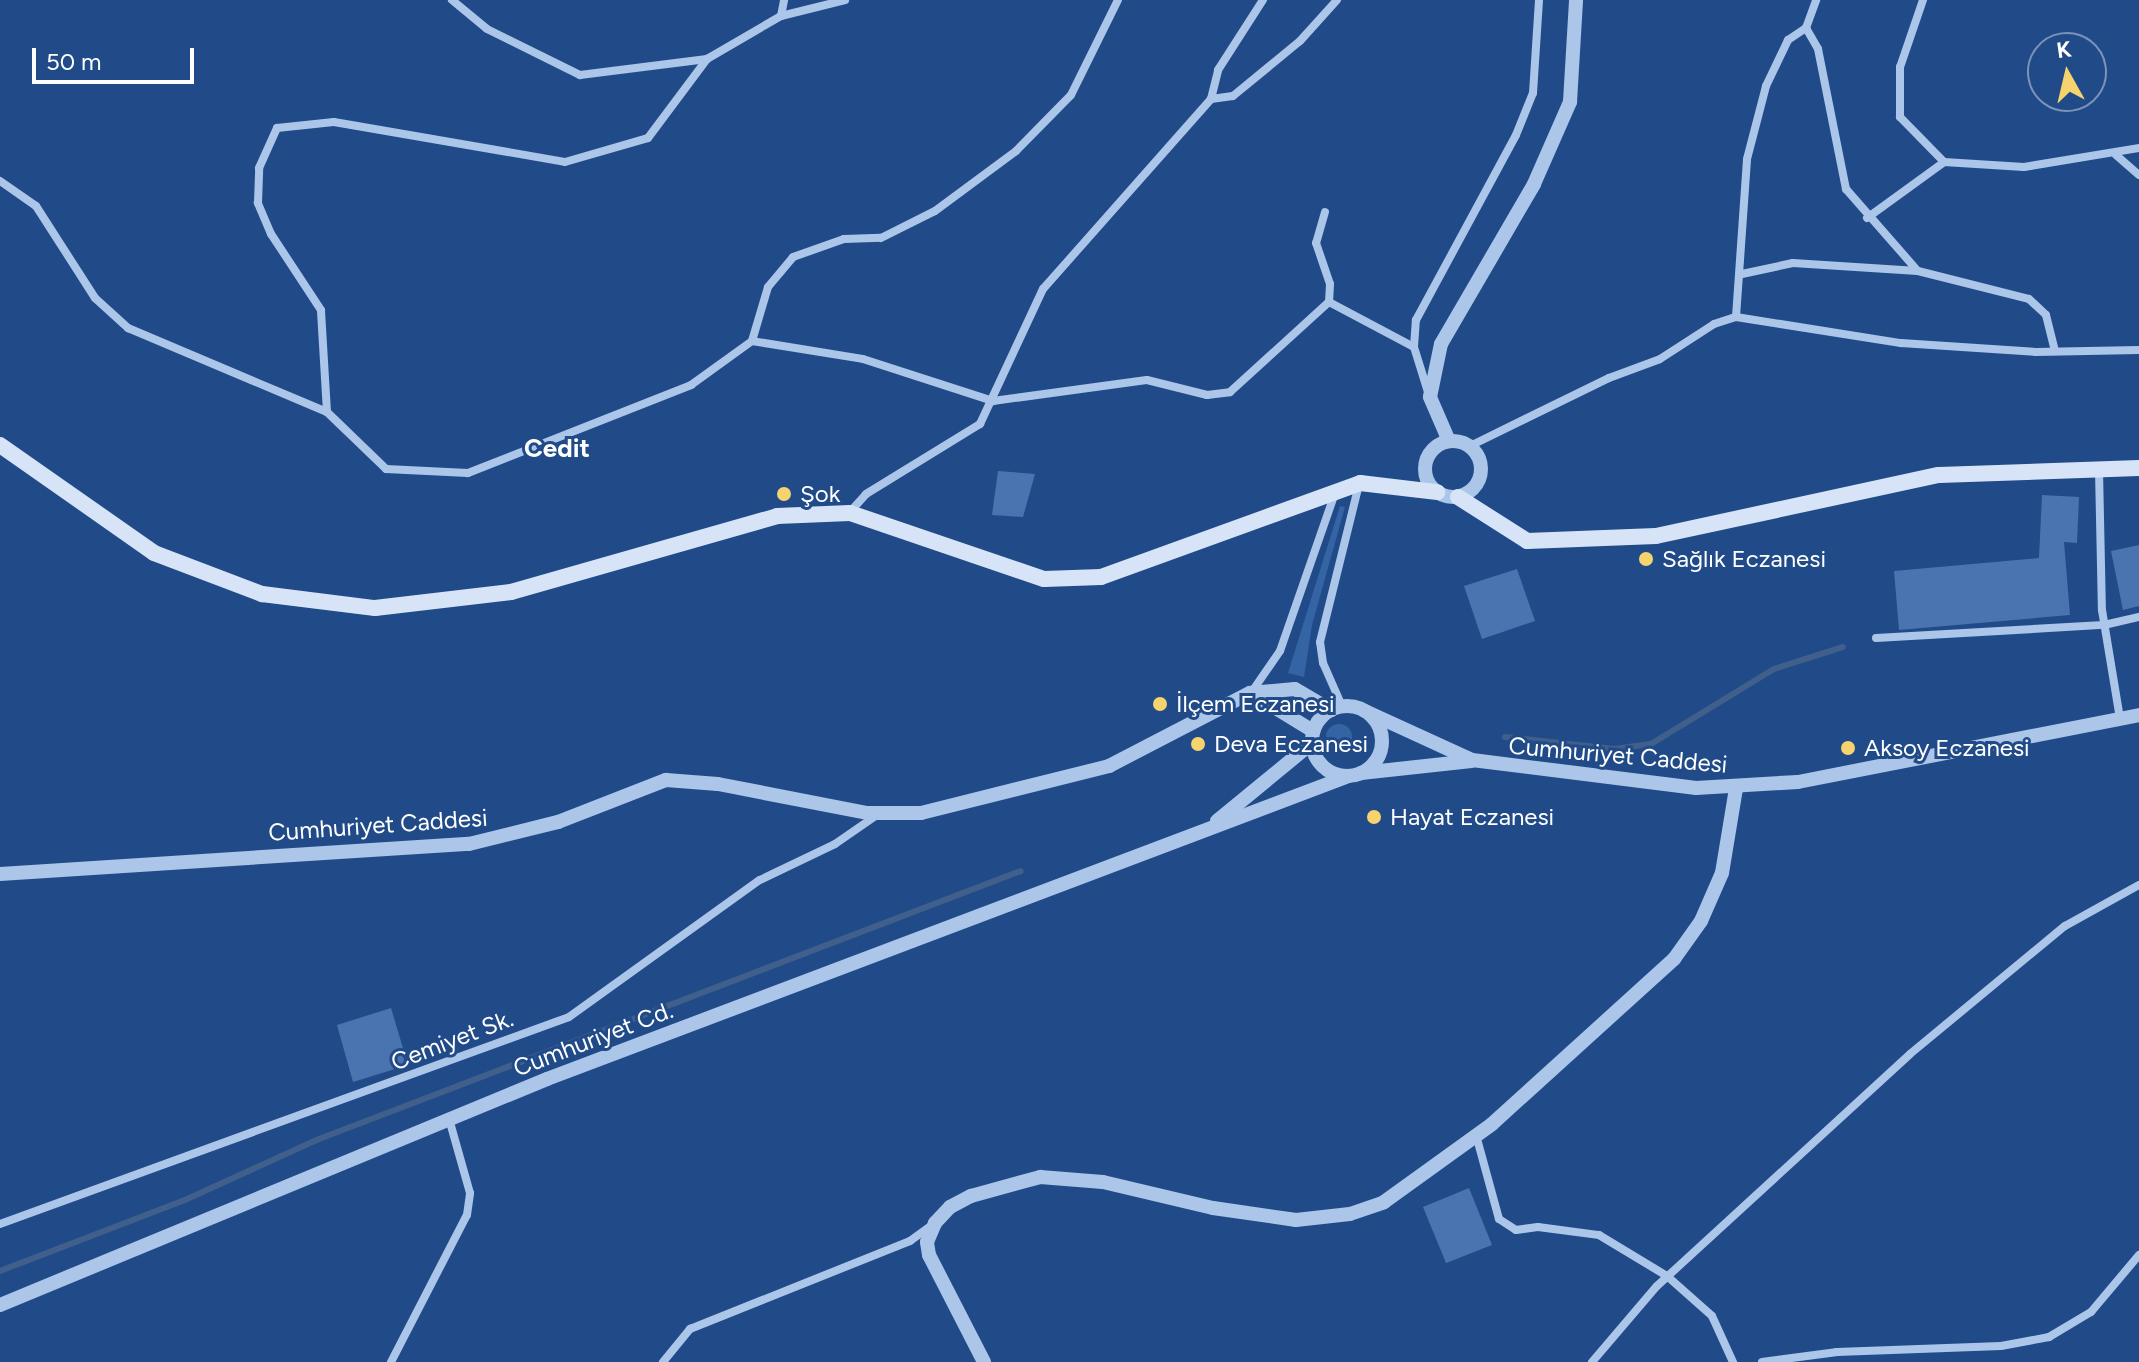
<!DOCTYPE html>
<html>
<head>
<meta charset="utf-8">
<style>
  body { margin:0 }
  #map { position:relative; width:2139px; height:1362px; overflow:hidden; background:#214b88; font-family:Figtree,sans-serif }
  div>[style] { position:absolute }
  [style*='--x'] { left:calc(var(--x)*1px); top:calc(var(--y)*1px); width:calc(var(--w)*1px); rotate:calc(var(--a)*1deg) }
  .green>* { inset:0; background:#3564a5 }
  .round { border-radius:50% }
  .stream>* { height:6px; margin:-3px; padding:0 3px; transform-origin:3px; border-radius:3px; background:#415f8b }
  .building>* { inset:0; background:#4a74b0 }
  .minor>* { height:8px; margin:-4px; padding:0 4px; transform-origin:4px; border-radius:4px; background:#acc6ea }
  .tertiary>* { height:14px; margin:-7px; padding:0 7px; transform-origin:7px; border-radius:7px; background:#acc6ea }
  .tertiary>.ring { margin:-7px; padding:0; box-sizing:content-box; background:none; border:14px solid #acc6ea; border-radius:50% }
  .secondary>* { height:16px; margin:-8px; padding:0 8px; transform-origin:8px; border-radius:8px; background:#d7e4f8 }
  .dots>* { width:22px; height:22px; translate:-50% -50%; box-sizing:border-box; border:4px solid #214b88; border-radius:50% }
  span { translate:-50% -50%; white-space:nowrap; text-align:center; line-height:1.15; -webkit-text-stroke:6px #214b88; paint-order:stroke }
  .poi-label { font-size:24px; color:#fff }
  .left { translate:0 -50%; text-align:left }
  .street-label { font-size:24px; color:#fff }
  .neighbourhood-label { font-size:26px; color:#fff; font-weight:700 }
  .north { position:absolute; left:2027px; top:32px; width:80px; height:80px; box-sizing:border-box; background:#214b88; border:2px solid #7a93b8; border-radius:50%; rotate:352deg; font-size:22px; font-weight:700; line-height:32px; text-align:center; color:#fff }
  .north::after { content:''; display:block; margin:auto; width:28px; height:36px; background:#f7d36d; clip-path:polygon(50% 0,100% 100%,50% 72%,0 100%) }
  .scale { position:absolute; left:32px; top:48px; width:162px; height:36px; box-sizing:border-box; border:4px solid #fff; border-top:0; padding-left:10px; font-size:24px; line-height:28px; white-space:nowrap; color:#fff; -webkit-text-stroke:6px #214b88; paint-order:stroke }
</style>
</head>
<body>
<div id="map">
  <div class="green">
    <i style="clip-path:polygon(1340px 506px,1345px 507px,1312px 625px,1304px 677px,1288px 673px)"></i>
    <i class="round" style="left:1326px;top:724px;width:26px;height:26px"></i>
  </div>
  <div class="stream">
    <i style="--x:1505;--y:737;--w:110;--a:6.3"></i>
    <i style="--x:1614;--y:749;--w:37;--a:-8"></i>
    <i style="--x:1651;--y:744;--w:144;--a:-31.4"></i>
    <i style="--x:1774;--y:669;--w:72;--a:-17.7"></i>
    <i style="--x:0;--y:1271;--w:198;--a:-21"></i>
    <i style="--x:185;--y:1200;--w:147;--a:-24.5"></i>
    <i style="--x:319;--y:1139;--w:751;--a:-20.9"></i>
  </div>
  <div class="building">
    <i style="clip-path:polygon(998px 471px,1035px 474px,1023px 517px,992px 515px)"></i>
    <i style="clip-path:polygon(2042px 495px,2079px 497px,2077px 543px,2064px 542px,2070px 615px,1899px 630px,1894px 571px,2039px 558px)"></i>
    <i style="clip-path:polygon(2139px 545px,2139px 606px,2123px 610px,2111px 551px)"></i>
    <i style="clip-path:polygon(1517px 569px,1535px 621px,1482px 639px,1464px 586px)"></i>
    <i style="clip-path:polygon(391px 1008px,408px 1065px,353px 1082px,337px 1025px)"></i>
    <i style="clip-path:polygon(1469px 1188px,1492px 1245px,1446px 1263px,1423px 1207px)"></i>
  </div>
  <div class="minor">
    <i style="--x:452;--y:0;--w:45;--a:39.6"></i>
    <i style="--x:487;--y:29;--w:104;--a:26.3"></i>
    <i style="--x:580;--y:75;--w:128;--a:-7.2"></i>
    <i style="--x:707;--y:59;--w:86;--a:-30.2"></i>
    <i style="--x:781;--y:16;--w:66;--a:-14"></i>
    <i style="--x:1923;--y:0;--w:71;--a:108.9"></i>
    <i style="--x:1900;--y:67;--w:50;--a:90"></i>
    <i style="--x:1900;--y:117;--w:63;--a:45.6"></i>
    <i style="--x:1944;--y:162;--w:80;--a:3.6"></i>
    <i style="--x:2024;--y:167;--w:117;--a:-9.4"></i>
    <i style="--x:781;--y:16;--w:16;--a:-79"></i>
    <i style="--x:1806;--y:28;--w:24;--a:60"></i>
    <i style="--x:1818;--y:49;--w:143;--a:78.7"></i>
    <i style="--x:1846;--y:189;--w:108;--a:48.8"></i>
    <i style="--x:1211;--y:99;--w:22;--a:-8"></i>
    <i style="--x:1233;--y:96;--w:87;--a:-39.4"></i>
    <i style="--x:1300;--y:41;--w:55;--a:-47.9"></i>
    <i style="--x:2116;--y:155;--w:30;--a:41"></i>
    <i style="--x:0;--y:181;--w:44;--a:34.8"></i>
    <i style="--x:36;--y:206;--w:109;--a:57.3"></i>
    <i style="--x:95;--y:298;--w:45;--a:42.3"></i>
    <i style="--x:128;--y:328;--w:216;--a:22.9"></i>
    <i style="--x:327;--y:412;--w:82;--a:44"></i>
    <i style="--x:386;--y:469;--w:82;--a:2.8"></i>
    <i style="--x:468;--y:473;--w:240;--a:-21.5"></i>
    <i style="--x:691;--y:385;--w:75;--a:-35.8"></i>
    <i style="--x:752;--y:341;--w:56;--a:-73.5"></i>
    <i style="--x:768;--y:287;--w:39;--a:-50"></i>
    <i style="--x:793;--y:257;--w:54;--a:-19.4"></i>
    <i style="--x:844;--y:239;--w:37;--a:-2"></i>
    <i style="--x:881;--y:238;--w:60;--a:-26.6"></i>
    <i style="--x:935;--y:211;--w:101;--a:-36.5"></i>
    <i style="--x:1016;--y:151;--w:78;--a:-45.5"></i>
    <i style="--x:1071;--y:95;--w:106;--a:-63.7"></i>
    <i style="--x:1325;--y:212;--w:32;--a:106"></i>
    <i style="--x:1316;--y:243;--w:43;--a:71.1"></i>
    <i style="--x:1330;--y:284;--w:18;--a:93"></i>
    <i style="--x:1867;--y:218;--w:95;--a:-36"></i>
    <i style="--x:1742;--y:274;--w:52;--a:-12.2"></i>
    <i style="--x:1793;--y:263;--w:125;--a:3.7"></i>
    <i style="--x:1918;--y:271;--w:114;--a:14.2"></i>
    <i style="--x:2029;--y:299;--w:23;--a:43"></i>
    <i style="--x:2046;--y:315;--w:34;--a:76"></i>
    <i style="--x:1736;--y:317;--w:158;--a:-86"></i>
    <i style="--x:1747;--y:159;--w:75;--a:-75.4"></i>
    <i style="--x:1766;--y:86;--w:51;--a:-64.4"></i>
    <i style="--x:1788;--y:40;--w:22;--a:-34"></i>
    <i style="--x:1806;--y:28;--w:30;--a:-70"></i>
    <i style="--x:752;--y:341;--w:112;--a:9.2"></i>
    <i style="--x:863;--y:359;--w:137;--a:17.9"></i>
    <i style="--x:993;--y:401;--w:155;--a:-7.8"></i>
    <i style="--x:1147;--y:380;--w:62;--a:14"></i>
    <i style="--x:1207;--y:395;--w:23;--a:-7"></i>
    <i style="--x:1230;--y:392;--w:134;--a:-42.3"></i>
    <i style="--x:1329;--y:302;--w:96;--a:27.9"></i>
    <i style="--x:1428;--y:392;--w:47;--a:-107.3"></i>
    <i style="--x:1414;--y:347;--w:27;--a:-86"></i>
    <i style="--x:1416;--y:320;--w:210;--a:-61.6"></i>
    <i style="--x:1516;--y:135;--w:45;--a:-68"></i>
    <i style="--x:1533;--y:93;--w:93;--a:-86.3"></i>
    <i style="--x:327;--y:412;--w:102;--a:-93.4"></i>
    <i style="--x:321;--y:310;--w:91;--a:-123.3"></i>
    <i style="--x:271;--y:234;--w:34;--a:-113"></i>
    <i style="--x:258;--y:203;--w:35;--a:-88"></i>
    <i style="--x:259;--y:168;--w:44;--a:-65.8"></i>
    <i style="--x:277;--y:128;--w:57;--a:-6"></i>
    <i style="--x:334;--y:122;--w:234;--a:9.8"></i>
    <i style="--x:565;--y:162;--w:86;--a:-16.1"></i>
    <i style="--x:648;--y:138;--w:99;--a:-53.2"></i>
    <i style="--x:1470;--y:446;--w:155;--a:-26.1"></i>
    <i style="--x:1609;--y:378;--w:54;--a:-20.4"></i>
    <i style="--x:1660;--y:359;--w:64;--a:-32.9"></i>
    <i style="--x:1714;--y:324;--w:23;--a:-18"></i>
    <i style="--x:1736;--y:317;--w:167;--a:9"></i>
    <i style="--x:1901;--y:343;--w:135;--a:3.8"></i>
    <i style="--x:2036;--y:352;--w:103;--a:-1.1"></i>
    <i style="--x:2099;--y:470;--w:140;--a:88.8"></i>
    <i style="--x:2102;--y:610;--w:110;--a:80.6"></i>
    <i style="--x:850;--y:512;--w:24;--a:-48"></i>
    <i style="--x:866;--y:494;--w:134;--a:-31.6"></i>
    <i style="--x:980;--y:424;--w:149;--a:-65"></i>
    <i style="--x:1043;--y:289;--w:254;--a:-48.5"></i>
    <i style="--x:1211;--y:99;--w:30;--a:-76"></i>
    <i style="--x:1218;--y:70;--w:83;--a:-57.3"></i>
    <i style="--x:1876;--y:638;--w:228;--a:-3.3"></i>
    <i style="--x:2104;--y:625;--w:36;--a:-13"></i>
    <i style="--x:1251;--y:693;--w:51;--a:-55.4"></i>
    <i style="--x:1280;--y:651;--w:167;--a:-70.8"></i>
    <i style="--x:1342;--y:706;--w:47;--a:-113.8"></i>
    <i style="--x:1323;--y:663;--w:21;--a:-98"></i>
    <i style="--x:1320;--y:642;--w:163;--a:-76.1"></i>
    <i style="--x:1476;--y:1135;--w:87;--a:74.7"></i>
    <i style="--x:1499;--y:1219;--w:20;--a:33"></i>
    <i style="--x:1516;--y:1230;--w:22;--a:-8"></i>
    <i style="--x:1538;--y:1227;--w:62;--a:7.5"></i>
    <i style="--x:1599;--y:1235;--w:79;--a:31.1"></i>
    <i style="--x:1667;--y:1276;--w:60;--a:41.6"></i>
    <i style="--x:1712;--y:1316;--w:51;--a:65.5"></i>
    <i style="--x:0;--y:1224;--w:605;--a:-19.99"></i>
    <i style="--x:569;--y:1017;--w:235;--a:-35.7"></i>
    <i style="--x:760;--y:880;--w:83;--a:-25.6"></i>
    <i style="--x:835;--y:844;--w:51;--a:-34.6"></i>
    <i style="--x:391;--y:1362;--w:165;--a:-62.7"></i>
    <i style="--x:467;--y:1215;--w:22;--a:-82"></i>
    <i style="--x:470;--y:1193;--w:77;--a:-105.8"></i>
    <i style="--x:663;--y:1362;--w:43;--a:-50.7"></i>
    <i style="--x:690;--y:1329;--w:237;--a:-21.8"></i>
    <i style="--x:910;--y:1241;--w:26;--a:-36"></i>
    <i style="--x:1592;--y:1362;--w:100;--a:-49.5"></i>
    <i style="--x:1657;--y:1286;--w:343;--a:-42.5"></i>
    <i style="--x:1910;--y:1054;--w:201;--a:-39.6"></i>
    <i style="--x:2065;--y:926;--w:85;--a:-29"></i>
    <i style="--x:1762;--y:1362;--w:76;--a:-7.6"></i>
    <i style="--x:1837;--y:1352;--w:164;--a:-2.1"></i>
    <i style="--x:2001;--y:1346;--w:49;--a:-10.6"></i>
    <i style="--x:2049;--y:1337;--w:49;--a:-30.8"></i>
    <i style="--x:2091;--y:1312;--w:75;--a:-49.9"></i>
  </div>
  <div class="tertiary">
    <i style="--x:1449;--y:441;--w:48;--a:-113.4"></i>
    <i style="--x:1430;--y:397;--w:54;--a:-78.3"></i>
    <i style="--x:1441;--y:344;--w:185;--a:-59.8"></i>
    <i style="--x:1534;--y:184;--w:90;--a:-66.3"></i>
    <i style="--x:1570;--y:102;--w:102;--a:-86.6"></i>
    <i class="ring" style="left:1425px;top:441px;width:42px;height:42px"></i>
    <i style="--x:1251;--y:693;--w:73;--a:31.5"></i>
    <i class="ring" style="left:1312px;top:706px;width:56px;height:56px"></i>
    <i style="--x:1365;--y:711;--w:118;--a:24.6"></i>
    <i style="--x:1472;--y:760;--w:226;--a:7.1"></i>
    <i style="--x:1696;--y:788;--w:102;--a:-3.4"></i>
    <i style="--x:1798;--y:782;--w:348;--a:-11.1"></i>
    <i style="--x:1361;--y:773;--w:111;--a:-6.2"></i>
    <i style="--x:1217;--y:821;--w:123;--a:-39.4"></i>
    <i style="--x:0;--y:874;--w:470;--a:-3.7"></i>
    <i style="--x:469;--y:844;--w:92;--a:-13.9"></i>
    <i style="--x:558;--y:822;--w:116;--a:-21.3"></i>
    <i style="--x:666;--y:780;--w:52;--a:4.4"></i>
    <i style="--x:718;--y:784;--w:152;--a:11"></i>
    <i style="--x:867;--y:813;--w:54;--a:0"></i>
    <i style="--x:921;--y:813;--w:194;--a:-14"></i>
    <i style="--x:1109;--y:766;--w:159;--a:-27.4"></i>
    <i style="--x:1250;--y:693;--w:45;--a:-5.1"></i>
    <i style="--x:1295;--y:689;--w:42;--a:30.3"></i>
    <i style="--x:0;--y:1305;--w:592;--a:-22.45"></i>
    <i style="--x:547;--y:1079;--w:857;--a:-20.7"></i>
    <i style="--x:984;--y:1362;--w:120;--a:-117.2"></i>
    <i style="--x:929;--y:1255;--w:13;--a:-99"></i>
    <i style="--x:927;--y:1242;--w:21;--a:-67"></i>
    <i style="--x:935;--y:1223;--w:22;--a:-47"></i>
    <i style="--x:950;--y:1207;--w:24;--a:-28"></i>
    <i style="--x:971;--y:1196;--w:72;--a:-15.4"></i>
    <i style="--x:1040;--y:1177;--w:63;--a:4.5"></i>
    <i style="--x:1103;--y:1182;--w:113;--a:13.3"></i>
    <i style="--x:1213;--y:1208;--w:84;--a:8.2"></i>
    <i style="--x:1296;--y:1220;--w:54;--a:-6.3"></i>
    <i style="--x:1350;--y:1214;--w:36;--a:-19"></i>
    <i style="--x:1384;--y:1202;--w:133;--a:-35.8"></i>
    <i style="--x:1492;--y:1124;--w:246;--a:-42.2"></i>
    <i style="--x:1674;--y:959;--w:47;--a:-54.6"></i>
    <i style="--x:1701;--y:921;--w:52;--a:-66.4"></i>
    <i style="--x:1722;--y:873;--w:86;--a:-80.6"></i>
  </div>
  <div class="secondary">
    <i style="--x:0;--y:445;--w:188;--a:35"></i>
    <i style="--x:154;--y:553;--w:116;--a:20.8"></i>
    <i style="--x:262;--y:594;--w:114;--a:7.1"></i>
    <i style="--x:375;--y:608;--w:137;--a:-6.7"></i>
    <i style="--x:511;--y:592;--w:277;--a:-15.9"></i>
    <i style="--x:777;--y:516;--w:73;--a:-2.4"></i>
    <i style="--x:850;--y:513;--w:205;--a:18.8"></i>
    <i style="--x:1044;--y:579;--w:57;--a:-2"></i>
    <i style="--x:1101;--y:577;--w:276;--a:-19.9"></i>
    <i style="--x:1360;--y:483;--w:78;--a:6.7"></i>
    <i style="--x:1458;--y:497;--w:82;--a:32.5"></i>
    <i style="--x:1527;--y:541;--w:129;--a:-2.2"></i>
    <i style="--x:1656;--y:536;--w:289;--a:-12.2"></i>
    <i style="--x:1939;--y:475;--w:200;--a:-2"></i>
  </div>
  <div class="dots">
    <i style="left:784px;top:494px;background:#f7d36d"></i>
    <i style="left:1646px;top:559px;background:#f7d36d"></i>
    <i style="left:1160px;top:704px;background:#f7d36d"></i>
    <i style="left:1198px;top:744px;background:#f7d36d"></i>
    <i style="left:1848px;top:748px;background:#f7d36d"></i>
    <i style="left:1374px;top:817px;background:#f7d36d"></i>
  </div>
  <div class="poi-label">
    <span class="left" style="left:800px;top:494px">Şok</span>
    <span class="left" style="left:1662px;top:559px">Sağlık Eczanesi</span>
    <span class="left" style="left:1176px;top:704px">İlçem Eczanesi</span>
    <span class="left" style="left:1214px;top:744px">Deva Eczanesi</span>
    <span class="left" style="left:1864px;top:748px">Aksoy Eczanesi</span>
    <span class="left" style="left:1390px;top:817px">Hayat Eczanesi</span>
  </div>
  <div class="street-label">
    <span style="left:1618px;top:755px;rotate:5deg">Cumhuriyet Caddesi</span>
    <span style="left:378px;top:825px;rotate:-4deg">Cumhuriyet Caddesi</span>
    <span style="left:593px;top:1039px;rotate:-21deg">Cumhuriyet Cd.</span>
    <span style="left:452px;top:1040px;rotate:-21deg">Cemiyet Sk.</span>
  </div>
  <div class="neighbourhood-label">
    <span style="left:557px;top:449px">Cedit</span>
  </div>
  <div class="north">K</div>
  <div class="scale">50 m</div>
</div>
</body>
</html>
